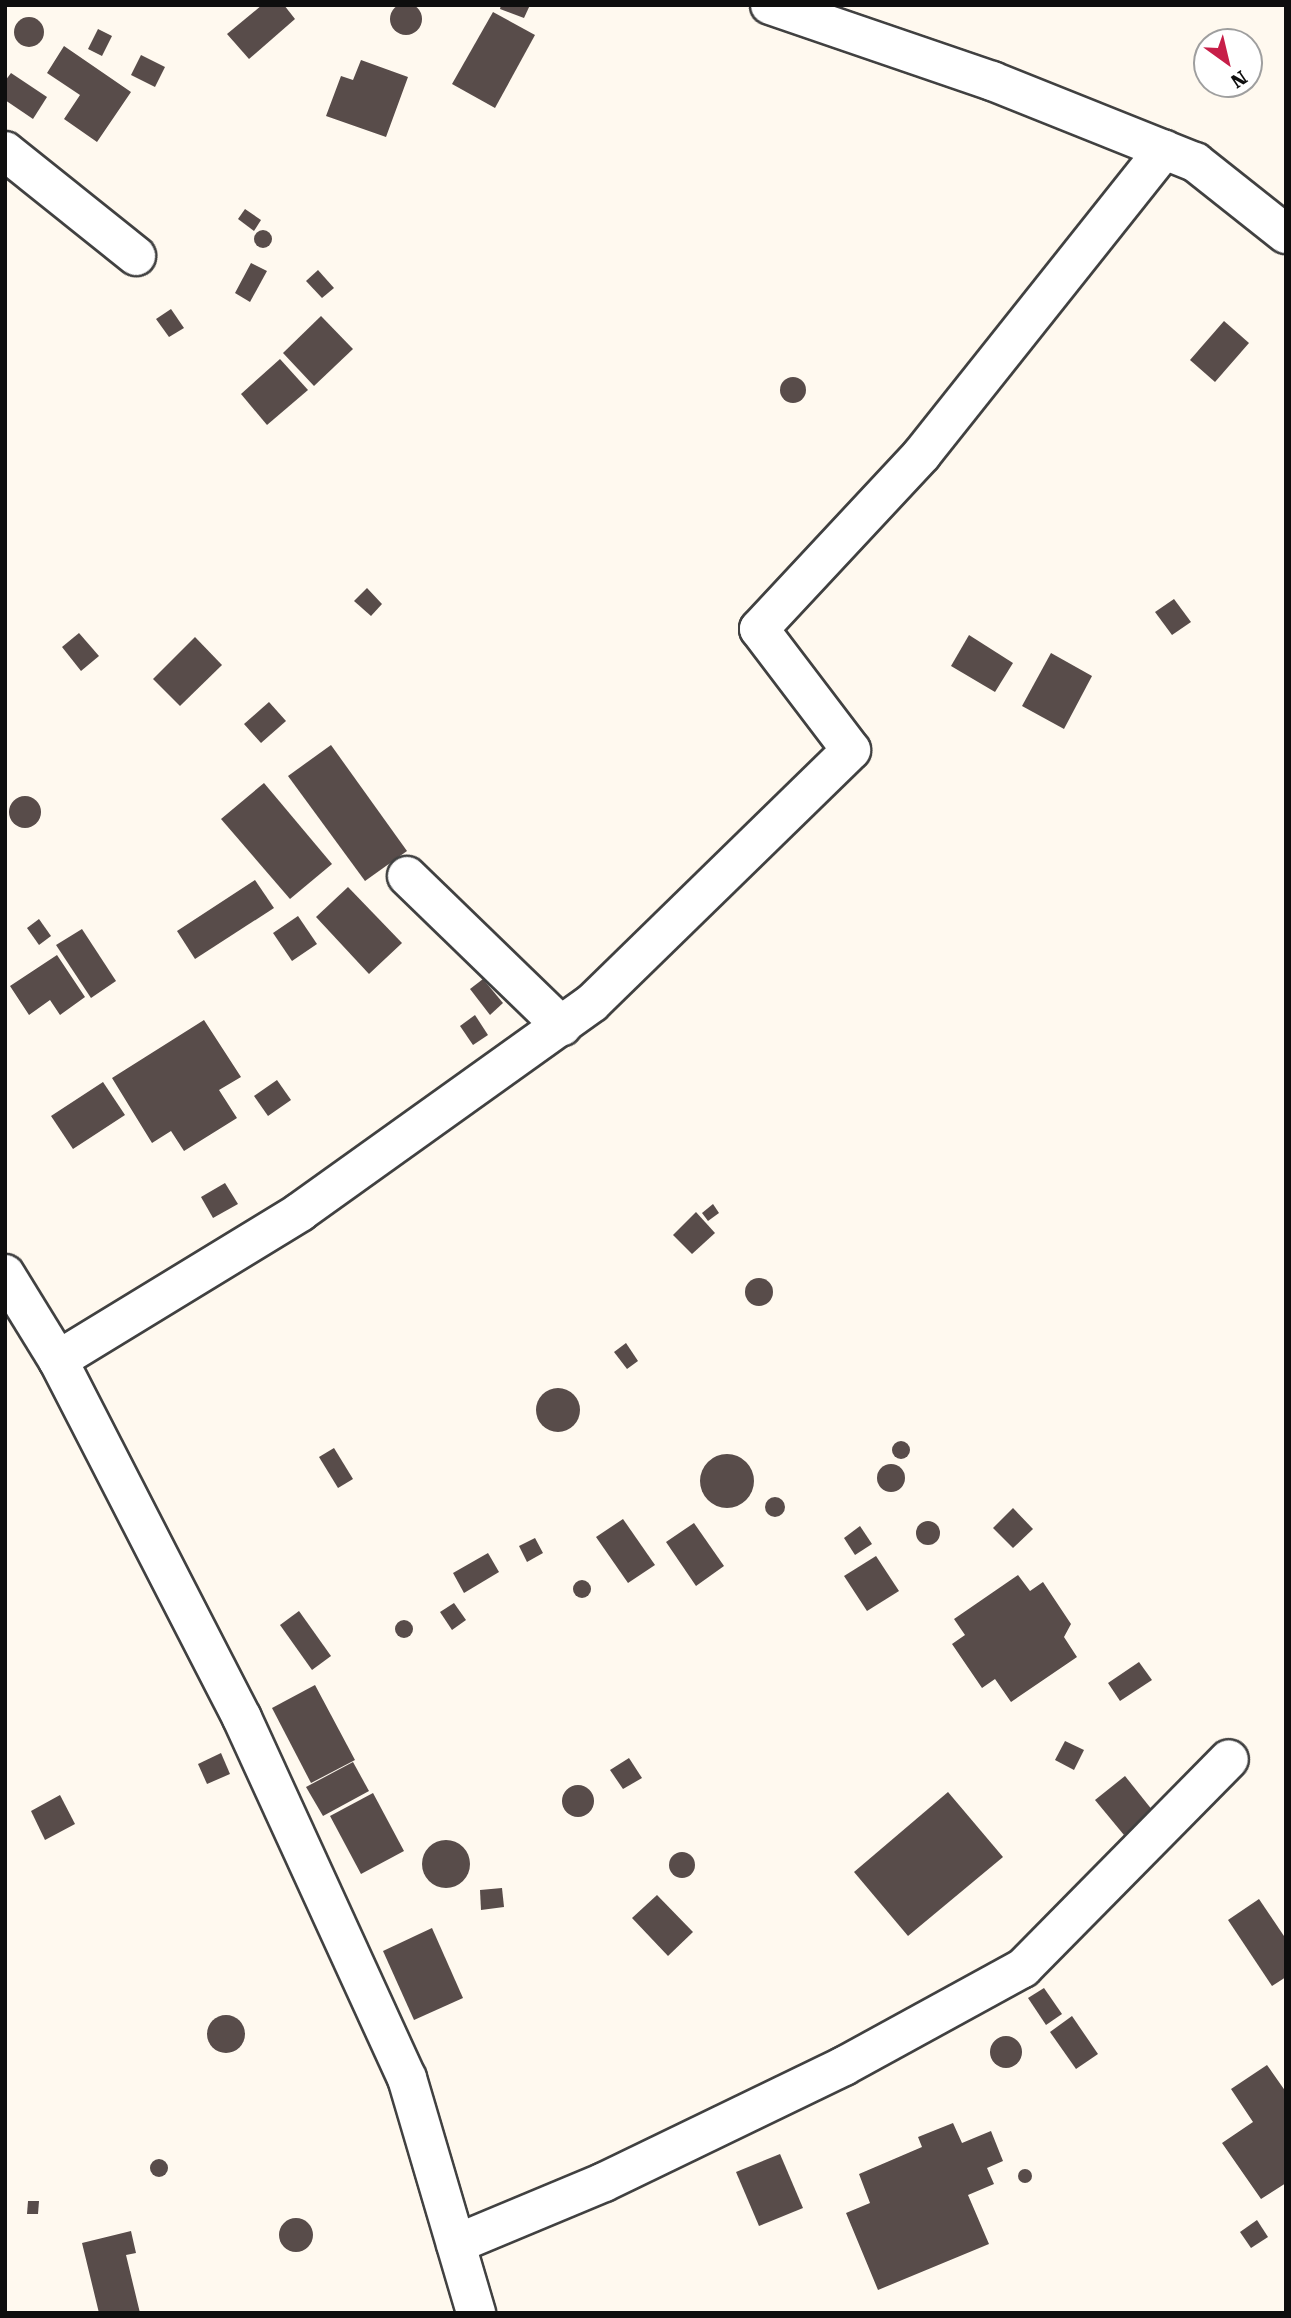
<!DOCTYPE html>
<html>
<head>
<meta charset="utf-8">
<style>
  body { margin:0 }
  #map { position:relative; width:1291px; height:2318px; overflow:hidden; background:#fff9ef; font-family:"Roboto Serif",serif }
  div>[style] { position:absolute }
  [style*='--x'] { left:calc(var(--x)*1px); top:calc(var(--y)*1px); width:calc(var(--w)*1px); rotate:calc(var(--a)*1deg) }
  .building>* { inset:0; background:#584c4a }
  .round { border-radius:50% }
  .roads { filter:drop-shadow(2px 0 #414141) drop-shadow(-2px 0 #414141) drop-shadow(0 2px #414141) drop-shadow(0 -2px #414141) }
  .street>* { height:38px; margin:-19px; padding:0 19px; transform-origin:19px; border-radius:19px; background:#fff }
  span { translate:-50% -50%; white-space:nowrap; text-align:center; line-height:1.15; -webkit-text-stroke:7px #fff; paint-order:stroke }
  .frame { position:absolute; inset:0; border:7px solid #0e0e0e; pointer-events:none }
  .north { position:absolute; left:1193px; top:28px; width:70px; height:70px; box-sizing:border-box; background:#fff; border:2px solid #9f9f9f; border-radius:50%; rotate:146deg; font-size:19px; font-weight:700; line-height:28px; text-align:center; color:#0e0e0e }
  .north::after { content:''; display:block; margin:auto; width:24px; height:32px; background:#c71e48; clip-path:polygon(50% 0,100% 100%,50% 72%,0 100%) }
</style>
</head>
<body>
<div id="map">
  <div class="building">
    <i class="round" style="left:390px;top:3px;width:32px;height:32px"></i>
    <i style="clip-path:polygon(262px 5px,284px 5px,295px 19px,249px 59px,227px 34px)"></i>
    <i style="clip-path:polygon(501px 5px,530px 5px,524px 18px,500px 9px)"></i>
    <i style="clip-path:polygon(493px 12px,535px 35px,495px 108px,452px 84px)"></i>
    <i class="round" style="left:14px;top:17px;width:30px;height:30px"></i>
    <i style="clip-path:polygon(98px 29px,112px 36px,102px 56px,88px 49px)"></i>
    <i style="clip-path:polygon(64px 46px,131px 92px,97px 142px,64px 119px,80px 95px,47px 73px)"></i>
    <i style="clip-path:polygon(141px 55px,165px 67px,155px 87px,131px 75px)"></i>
    <i style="clip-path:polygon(361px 60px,408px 77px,386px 137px,326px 116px,341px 76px,353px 80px)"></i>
    <i style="clip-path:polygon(11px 73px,47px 97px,33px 119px,5px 100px,5px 81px)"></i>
    <i style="clip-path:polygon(245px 209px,261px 220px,254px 231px,238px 219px)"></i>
    <i class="round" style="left:254px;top:230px;width:18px;height:18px"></i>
    <i style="clip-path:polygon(251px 263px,267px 271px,250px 302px,235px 293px)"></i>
    <i style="clip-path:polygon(318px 270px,334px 288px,322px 298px,306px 281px)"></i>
    <i style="clip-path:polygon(171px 309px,184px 328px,169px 337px,156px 319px)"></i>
    <i style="clip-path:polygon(321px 316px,353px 349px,314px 386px,283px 353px)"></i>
    <i style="clip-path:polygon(1224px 321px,1249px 343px,1215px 382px,1190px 360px)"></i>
    <i style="clip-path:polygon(280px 359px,308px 390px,267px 425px,241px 394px)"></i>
    <i class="round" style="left:780px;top:377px;width:26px;height:26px"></i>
    <i style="clip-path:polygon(367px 588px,382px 604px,371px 616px,354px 601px)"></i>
    <i style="clip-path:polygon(1174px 599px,1191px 622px,1172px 635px,1155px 612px)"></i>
    <i style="clip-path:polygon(79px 633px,99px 656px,81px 671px,62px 647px)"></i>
    <i style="clip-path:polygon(969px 635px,1013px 663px,995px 692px,951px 666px)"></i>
    <i style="clip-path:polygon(195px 637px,222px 665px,180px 706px,153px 679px)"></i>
    <i style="clip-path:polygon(1051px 653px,1092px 676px,1064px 729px,1022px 706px)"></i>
    <i style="clip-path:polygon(269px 702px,286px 721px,261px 743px,244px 724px)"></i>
    <i style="clip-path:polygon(331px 745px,407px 851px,365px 881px,288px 776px)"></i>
    <i style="clip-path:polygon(264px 783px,332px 864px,290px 899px,221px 819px)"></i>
    <i class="round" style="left:9px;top:796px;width:32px;height:32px"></i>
    <i style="clip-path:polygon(255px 880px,274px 908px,195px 959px,177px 931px)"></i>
    <i style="clip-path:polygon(348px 887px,402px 943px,369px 974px,316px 917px)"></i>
    <i style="clip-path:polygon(298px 916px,317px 944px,292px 961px,273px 933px)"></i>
    <i style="clip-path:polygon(39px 919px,51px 936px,39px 945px,27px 928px)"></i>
    <i style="clip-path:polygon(82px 929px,116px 981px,91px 998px,56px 945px)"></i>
    <i style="clip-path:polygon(57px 955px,85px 997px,60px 1015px,50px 1000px,29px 1015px,10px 986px)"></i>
    <i style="clip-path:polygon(483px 979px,503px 1003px,490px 1015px,470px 989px)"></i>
    <i style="clip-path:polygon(475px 1015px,488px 1035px,473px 1045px,460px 1026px)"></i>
    <i style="clip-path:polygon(204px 1020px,241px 1077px,219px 1090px,237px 1118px,184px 1151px,171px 1131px,152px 1143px,112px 1078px)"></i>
    <i style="clip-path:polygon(277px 1080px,291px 1100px,268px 1116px,254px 1096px)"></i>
    <i style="clip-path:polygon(103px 1082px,125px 1115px,73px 1149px,51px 1116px)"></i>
    <i style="clip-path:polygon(225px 1183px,238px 1204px,213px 1218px,201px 1197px)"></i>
    <i style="clip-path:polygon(713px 1204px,719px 1213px,708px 1221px,702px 1213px)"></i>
    <i style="clip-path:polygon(696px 1212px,715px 1233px,692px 1254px,673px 1235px)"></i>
    <i class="round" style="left:745px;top:1278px;width:28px;height:28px"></i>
    <i style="clip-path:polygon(626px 1343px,638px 1361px,627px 1369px,614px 1352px)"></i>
    <i class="round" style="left:536px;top:1388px;width:44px;height:44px"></i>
    <i class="round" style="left:892px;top:1441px;width:18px;height:18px"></i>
    <i style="clip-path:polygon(334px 1448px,353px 1479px,338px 1488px,319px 1457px)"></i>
    <i class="round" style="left:700px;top:1454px;width:54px;height:54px"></i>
    <i class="round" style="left:877px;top:1464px;width:28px;height:28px"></i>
    <i class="round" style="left:765px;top:1497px;width:20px;height:20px"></i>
    <i style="clip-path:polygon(1013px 1508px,1033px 1529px,1013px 1548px,993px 1528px)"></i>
    <i style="clip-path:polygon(623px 1519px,655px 1565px,628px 1583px,596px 1537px)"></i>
    <i class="round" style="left:916px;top:1521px;width:24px;height:24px"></i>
    <i style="clip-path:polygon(694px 1523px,724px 1566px,696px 1586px,666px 1542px)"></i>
    <i style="clip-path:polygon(860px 1526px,872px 1544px,855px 1555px,844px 1538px)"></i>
    <i style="clip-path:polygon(535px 1538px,543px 1553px,527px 1562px,519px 1546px)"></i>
    <i style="clip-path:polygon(488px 1553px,499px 1572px,464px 1593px,453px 1573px)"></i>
    <i style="clip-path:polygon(876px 1556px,899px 1591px,867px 1611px,844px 1576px)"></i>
    <i style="clip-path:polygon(1018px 1575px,1030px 1591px,1043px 1582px,1071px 1624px,1064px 1637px,1077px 1657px,1011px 1702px,995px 1679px,982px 1688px,952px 1644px,965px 1635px,954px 1619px)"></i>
    <i class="round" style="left:573px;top:1580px;width:18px;height:18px"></i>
    <i style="clip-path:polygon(454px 1603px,466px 1620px,452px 1630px,440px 1612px)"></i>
    <i style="clip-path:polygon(299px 1611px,331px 1656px,312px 1670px,280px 1625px)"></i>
    <i class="round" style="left:395px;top:1620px;width:18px;height:18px"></i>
    <i style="clip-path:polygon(1139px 1662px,1152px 1680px,1120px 1701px,1108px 1683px)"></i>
    <i style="clip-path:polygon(315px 1685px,355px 1760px,311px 1783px,272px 1708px)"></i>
    <i style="clip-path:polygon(1065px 1741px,1084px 1750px,1074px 1770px,1055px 1760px)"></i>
    <i style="clip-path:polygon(221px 1753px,230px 1774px,207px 1784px,198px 1764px)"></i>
    <i style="clip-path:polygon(629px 1758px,642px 1778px,623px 1789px,610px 1770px)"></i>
    <i style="clip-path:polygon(353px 1762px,369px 1791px,323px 1816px,306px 1787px)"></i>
    <i style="clip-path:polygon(1125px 1776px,1153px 1811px,1124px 1835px,1095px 1800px)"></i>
    <i class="round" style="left:562px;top:1785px;width:32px;height:32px"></i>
    <i style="clip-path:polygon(948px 1792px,1003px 1857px,908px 1936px,854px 1872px)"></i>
    <i style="clip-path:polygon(373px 1793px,404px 1851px,361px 1874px,330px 1816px)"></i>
    <i style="clip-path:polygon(60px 1795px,75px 1824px,45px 1840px,31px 1811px)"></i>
    <i class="round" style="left:422px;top:1840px;width:48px;height:48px"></i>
    <i class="round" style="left:669px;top:1852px;width:26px;height:26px"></i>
    <i style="clip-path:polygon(502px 1888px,504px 1907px,481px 1910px,480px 1890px)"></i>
    <i style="clip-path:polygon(657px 1895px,693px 1932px,668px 1956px,632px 1918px)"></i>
    <i style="clip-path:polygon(1259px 1899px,1286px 1939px,1286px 1977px,1272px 1986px,1228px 1920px)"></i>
    <i style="clip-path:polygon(432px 1928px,463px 1998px,414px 2020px,383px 1951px)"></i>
    <i style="clip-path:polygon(1044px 1988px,1062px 2014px,1046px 2025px,1028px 1998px)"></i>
    <i class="round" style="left:207px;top:2015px;width:38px;height:38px"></i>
    <i style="clip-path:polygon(1072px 2016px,1098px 2054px,1076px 2069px,1050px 2032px)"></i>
    <i class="round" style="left:990px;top:2036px;width:32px;height:32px"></i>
    <i style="clip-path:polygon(1267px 2065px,1286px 2092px,1286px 2183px,1261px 2199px,1222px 2143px,1253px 2122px,1231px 2089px)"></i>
    <i style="clip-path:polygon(953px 2123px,962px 2143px,991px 2131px,1003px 2161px,987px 2168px,994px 2184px,968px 2195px,989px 2244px,878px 2290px,846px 2213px,870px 2203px,859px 2174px,922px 2147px,918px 2137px)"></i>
    <i style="clip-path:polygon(780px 2154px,803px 2208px,759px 2226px,736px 2172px)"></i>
    <i class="round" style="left:150px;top:2159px;width:18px;height:18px"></i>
    <i class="round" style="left:1018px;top:2169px;width:14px;height:14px"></i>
    <i style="clip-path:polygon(28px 2201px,39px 2201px,38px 2214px,27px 2214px)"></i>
    <i class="round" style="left:279px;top:2218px;width:34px;height:34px"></i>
    <i style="clip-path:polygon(1257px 2220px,1268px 2237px,1251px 2248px,1240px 2232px)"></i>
    <i style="clip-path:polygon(131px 2231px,136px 2253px,126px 2255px,140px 2313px,99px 2313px,82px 2243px)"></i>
  </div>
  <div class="roads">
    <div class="street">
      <i style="--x:770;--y:5;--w:235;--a:18.9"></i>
      <i style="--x:992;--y:81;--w:219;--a:21.8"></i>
      <i style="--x:1195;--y:162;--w:116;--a:38.4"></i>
      <i style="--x:5;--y:151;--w:168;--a:38.7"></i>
      <i style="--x:407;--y:876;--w:216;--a:44.1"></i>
      <i style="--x:5;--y:1274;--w:101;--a:58.4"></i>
      <i style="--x:58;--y:1360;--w:403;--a:62.8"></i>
      <i style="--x:242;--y:1718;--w:396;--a:65.4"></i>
      <i style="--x:407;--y:2078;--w:245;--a:73.6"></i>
      <i style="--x:58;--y:1360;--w:284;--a:-31.4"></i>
      <i style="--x:300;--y:1212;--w:359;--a:-35.6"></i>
      <i style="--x:592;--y:1003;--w:362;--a:-44.3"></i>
      <i style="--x:851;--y:750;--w:152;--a:-127.2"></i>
      <i style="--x:759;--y:629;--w:239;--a:-47"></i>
      <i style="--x:922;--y:454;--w:389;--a:-51.5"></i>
      <i style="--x:456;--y:2244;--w:160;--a:-22.7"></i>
      <i style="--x:604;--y:2182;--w:267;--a:-25.8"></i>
      <i style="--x:844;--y:2066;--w:204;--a:-28.7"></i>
      <i style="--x:1023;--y:1968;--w:293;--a:-45.4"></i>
    </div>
  </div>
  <div class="frame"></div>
  <div class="north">N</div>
</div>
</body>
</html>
